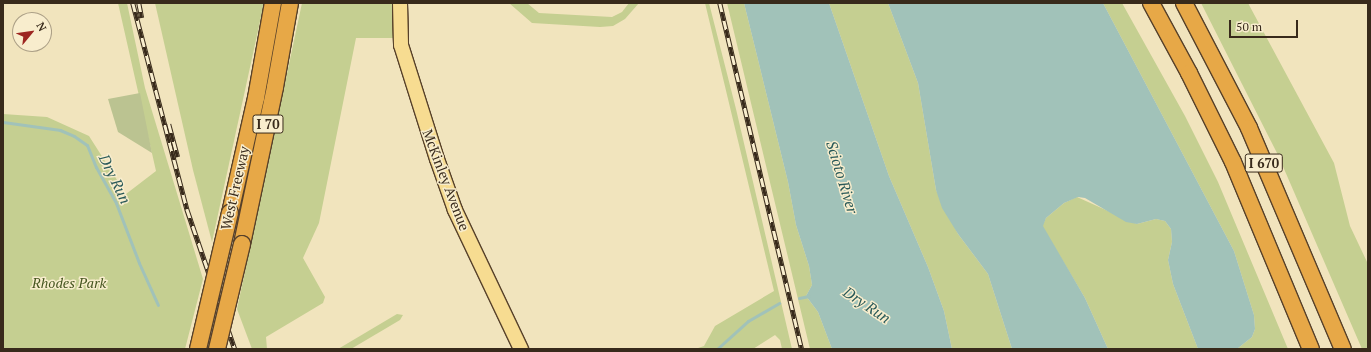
<!DOCTYPE html>
<html>
<head>
<meta charset="utf-8">
<style>
  body { margin:0 }
  #map { position:relative; width:1371px; height:352px; overflow:hidden; background:#f1e4bd; font-family:"PT Serif",serif }
  div>[style] { position:absolute }
  [style*='--x'] { left:calc(var(--x)*1px); top:calc(var(--y)*1px); width:calc(var(--w)*1px); rotate:calc(var(--a)*1deg) }
  .green>* { inset:0; background:#c5cf91 }
  .cemetery>* { inset:0; background:#bbc391 }
  .water>* { inset:0; background:#a1c2b9 }
  .stream>* { height:3px; margin:-1.5px; padding:0 1.5px; transform-origin:1.5px; border-radius:1.5px; background:#a1c2b9 }
  .roads { filter:drop-shadow(1px 0 #57412a) drop-shadow(-1px 0 #57412a) drop-shadow(0 1px #57412a) drop-shadow(0 -1px #57412a) }
  .primary>* { height:14px; margin:-7px; padding:0 7px; transform-origin:7px; border-radius:7px; background:#f7dc91 }
  .highway>* { height:16px; margin:-8px; padding:0 8px; transform-origin:8px; border-radius:8px; background:#e7a847 }
  .rail>* { height:4.5px; margin-top:-2.25px; transform-origin:0; background:repeating-linear-gradient(90deg,#f8edcd 0 9px,#382a1b 0 18px); box-sizing:border-box; border-block:1px solid #382a1b }
  .bridges { filter:drop-shadow(1px 0 #57412a) drop-shadow(-1px 0 #57412a) drop-shadow(0 1px #57412a) drop-shadow(0 -1px #57412a) }
  .highway-bridge>* { height:16px; margin:-8px; padding:0 8px; transform-origin:8px; border-radius:8px; background:#e7a847 }
  span { translate:-50% -50%; white-space:nowrap; text-align:center; line-height:1.15; -webkit-text-stroke:3px #f8edcd; paint-order:stroke }
  .shield-label span { padding:1px 3px; background:#f8edcd; border:1px solid; border-radius:3px; -webkit-text-stroke-width:0 }
  .shield-label { font-size:13px; color:#382a1b; font-weight:700 }
  .street-label { font-size:14px; color:#382a1b }
  .park-label { font-size:14px; color:#465620; font-style:italic }
  .water-label { font-size:15px; color:#295958; font-style:italic }
  .frame { position:absolute; inset:0; border:4px solid #382a1b; pointer-events:none }
  .north { position:absolute; left:12px; top:12px; width:40px; height:40px; box-sizing:border-box; background:#f8edcd; border:1px solid #ab9f86; border-radius:50%; rotate:61deg; font-size:11px; font-weight:700; line-height:16px; text-align:center; color:#382a1b }
  .north::after { content:''; display:block; margin:auto; width:14px; height:18px; background:#9d2621; clip-path:polygon(50% 0,100% 100%,50% 72%,0 100%) }
  .scale { position:absolute; left:1229px; top:20px; width:69px; height:18px; box-sizing:border-box; border:2px solid #382a1b; border-top:0; padding-left:5px; font-size:12px; line-height:14px; white-space:nowrap; color:#382a1b; -webkit-text-stroke:3px #f8edcd; paint-order:stroke }
</style>
</head>
<body>
<div id="map">
  <div class="green">
    <i style="clip-path:polygon(118px 3px,127px 3px,145px 88px,203px 279px,185px 349px,3px 349px,3px 114px,47px 117px,89px 136px,126px 194px,156px 171px)"></i>
    <i style="clip-path:polygon(155px 3px,264px 3px,212px 242px,193px 170px)"></i>
    <i style="clip-path:polygon(302px 3px,392px 3px,394px 38px,356px 38px,319px 223px,303px 258px,325px 297px,323px 303px,266px 337px,267px 349px,252px 349px,237px 309px)"></i>
    <i style="clip-path:polygon(509px 3px,527px 3px,539px 13px,612px 17px,622px 12px,629px 3px,639px 3px,625px 19px,613px 26px,600px 27px,532px 23px)"></i>
    <i style="clip-path:polygon(705px 3px,709px 3px,736px 109px,792px 349px,782px 349px,780px 340px,775px 335px,753px 349px,695px 349px,704px 346px,715px 326px,774px 291px)"></i>
    <i style="clip-path:polygon(727px 3px,744px 3px,788px 182px,796px 225px,809px 266px,812px 285px,806px 296px,818px 312px,832px 349px,810px 349px)"></i>
    <i style="clip-path:polygon(829px 3px,888px 3px,918px 83px,936px 190px,958px 234px,988px 274px,1012px 349px,952px 349px,944px 311px,928px 267px,889px 176px)"></i>
    <i style="clip-path:polygon(1103px 3px,1122px 3px,1185px 116px,1218px 182px,1288px 349px,1237px 349px,1252px 337px,1255px 329px,1254px 315px,1234px 251px)"></i>
    <i style="clip-path:polygon(1201px 3px,1248px 3px,1334px 163px,1350px 226px,1368px 264px,1368px 349px,1362px 349px,1278px 155px)"></i>
    <i style="clip-path:polygon(1077px 197px,1137px 224px,1156px 219px,1165px 221px,1171px 229px,1172px 242px,1168px 260px,1173px 284px,1198px 349px,1108px 349px,1085px 298px,1042px 226px,1046px 218px,1064px 203px)"></i>
    <i style="clip-path:polygon(397px 314px,403px 315px,400px 320px,351px 349px,338px 349px)"></i>
  </div>
  <div class="cemetery">
    <i style="clip-path:polygon(140px 93px,152px 153px,118px 132px,108px 99px)"></i>
  </div>
  <div class="water">
    <i style="clip-path:polygon(744px 3px,829px 3px,889px 176px,928px 267px,944px 311px,952px 349px,832px 349px,818px 312px,806px 296px,812px 285px,809px 266px,796px 225px,788px 182px)"></i>
    <i style="clip-path:polygon(888px 3px,1103px 3px,1234px 251px,1254px 315px,1255px 329px,1252px 337px,1237px 349px,1198px 349px,1173px 284px,1168px 260px,1172px 242px,1171px 229px,1165px 221px,1156px 219px,1137px 224px,1126px 222px,1085px 198px,1078px 197px,1064px 203px,1046px 218px,1043px 226px,1085px 298px,1108px 349px,1012px 349px,988px 274px,958px 234px,942px 208px,936px 190px,918px 83px)"></i>
  </div>
  <div class="stream">
    <i style="--x:3;--y:122;--w:58;--a:8"></i>
    <i style="--x:60;--y:130;--w:15;--a:23"></i>
    <i style="--x:74;--y:136;--w:16;--a:35"></i>
    <i style="--x:87;--y:145;--w:24;--a:68"></i>
    <i style="--x:96;--y:167;--w:41;--a:60.9"></i>
    <i style="--x:116;--y:203;--w:64;--a:69"></i>
    <i style="--x:139;--y:263;--w:46;--a:65.7"></i>
    <i style="--x:799;--y:298;--w:10;--a:-11"></i>
    <i style="--x:717;--y:349;--w:42;--a:-42.1"></i>
    <i style="--x:748;--y:321;--w:36;--a:-30"></i>
  </div>
  <div class="roads">
    <div class="primary">
      <i style="--x:400;--y:3;--w:42;--a:88.6"></i>
      <i style="--x:401;--y:45;--w:120;--a:72.5"></i>
      <i style="--x:437;--y:159;--w:54;--a:70.6"></i>
      <i style="--x:455;--y:210;--w:154;--a:64.6"></i>
    </div>
    <div class="highway">
      <i style="--x:1151;--y:3;--w:80;--a:61.5"></i>
      <i style="--x:1189;--y:73;--w:99;--a:63.7"></i>
      <i style="--x:1233;--y:162;--w:203;--a:67.4"></i>
      <i style="--x:1184;--y:3;--w:141;--a:62.5"></i>
      <i style="--x:1249;--y:128;--w:240;--a:67"></i>
      <i style="--x:230;--y:213;--w:118;--a:-77.3"></i>
      <i style="--x:256;--y:98;--w:97;--a:-79.9"></i>
      <i style="--x:242;--y:244;--w:160;--a:-78.1"></i>
      <i style="--x:275;--y:87;--w:85;--a:-79.9"></i>
    </div>
  </div>
  <div class="rail">
    <i style="--x:133;--y:3;--w:213;--a:75.3"></i>
    <i style="--x:187;--y:209;--w:148;--a:71.1"></i>
    <i style="--x:139;--y:3;--w:15;--a:79"></i>
    <i style="--x:720;--y:3;--w:356;--a:76.7"></i>
    <i style="--x:169;--y:124;--w:34;--a:75"></i>
  </div>
  <div class="bridges">
    <div class="highway-bridge">
      <i style="--x:198;--y:349;--w:140;--a:-76.8"></i>
      <i style="--x:217;--y:349;--w:108;--a:-76.6"></i>
    </div>
  </div>
  <div class="shield-label">
    <span style="left:268px;top:124px">I 70</span>
    <span style="left:1264px;top:163px">I 670</span>
  </div>
  <div class="street-label">
    <span style="left:446px;top:180px;rotate:69deg">McKinley Avenue</span>
    <span style="left:235px;top:188px;rotate:-77deg">West Freeway</span>
  </div>
  <div class="park-label">
    <span style="left:69px;top:283px">Rhodes Park</span>
  </div>
  <div class="water-label">
    <span style="left:842px;top:177px;rotate:73deg">Scioto River</span>
    <span style="left:115px;top:179px;rotate:64deg">Dry Run</span>
    <span style="left:867px;top:305px;rotate:34deg">Dry Run</span>
  </div>
  <div class="frame"></div>
  <div class="north">N</div>
  <div class="scale">50 m</div>
</div>
</body>
</html>
